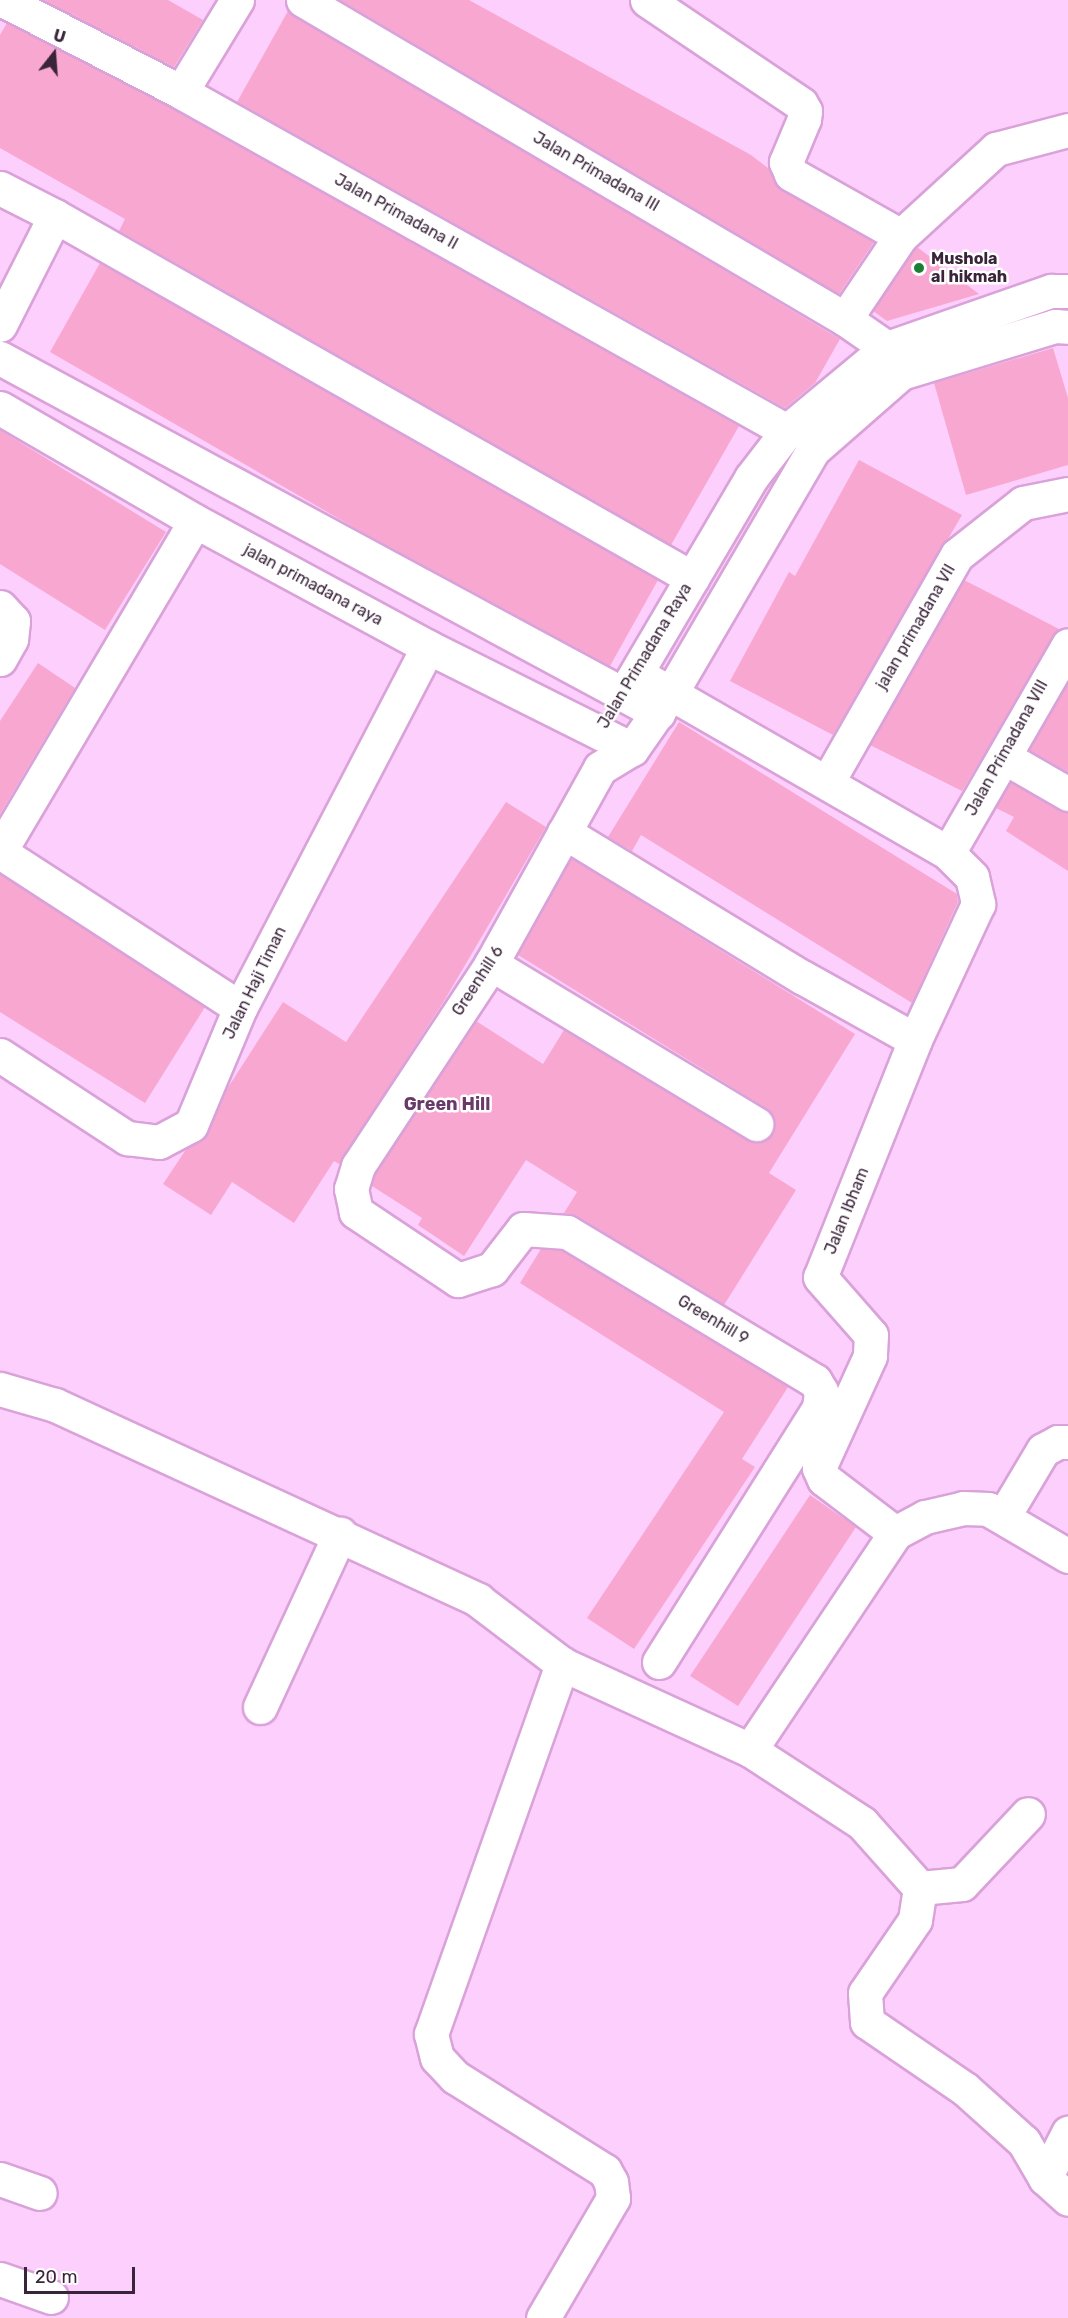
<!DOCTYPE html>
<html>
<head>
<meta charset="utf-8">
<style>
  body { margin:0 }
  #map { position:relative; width:1068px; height:2318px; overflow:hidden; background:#fdcffc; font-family:Rubik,sans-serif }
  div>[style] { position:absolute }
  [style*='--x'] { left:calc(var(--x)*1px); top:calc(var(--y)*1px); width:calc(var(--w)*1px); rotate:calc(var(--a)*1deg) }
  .building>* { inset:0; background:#f8a7d1 }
  .roads { filter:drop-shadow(2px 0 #d9a2d9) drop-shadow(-2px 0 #d9a2d9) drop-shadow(0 2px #d9a2d9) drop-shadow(0 -2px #d9a2d9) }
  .minor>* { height:33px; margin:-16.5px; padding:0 16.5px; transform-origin:16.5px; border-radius:16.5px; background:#fff }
  .dots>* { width:16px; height:16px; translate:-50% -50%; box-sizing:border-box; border:3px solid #fff; border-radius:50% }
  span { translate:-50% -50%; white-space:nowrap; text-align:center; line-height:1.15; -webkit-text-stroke:5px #fff; paint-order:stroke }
  .street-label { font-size:16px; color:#3a243a }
  .poi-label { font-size:16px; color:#3a243a; font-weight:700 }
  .left { translate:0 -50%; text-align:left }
  .neighbourhood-label { font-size:18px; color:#69396a; font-weight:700 }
  .north { position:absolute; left:24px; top:24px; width:60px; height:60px; -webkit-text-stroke:4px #fff; paint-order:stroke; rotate:17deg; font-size:16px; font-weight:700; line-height:24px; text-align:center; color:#3a243a }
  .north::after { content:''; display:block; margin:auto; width:21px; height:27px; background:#3a243a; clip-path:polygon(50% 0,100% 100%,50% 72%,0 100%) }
  .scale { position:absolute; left:24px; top:2267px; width:111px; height:27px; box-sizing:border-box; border:3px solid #3a243a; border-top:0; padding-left:8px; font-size:18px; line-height:21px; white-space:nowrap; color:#3a243a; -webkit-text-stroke:4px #fff; paint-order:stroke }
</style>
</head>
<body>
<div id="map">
  <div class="building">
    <i style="clip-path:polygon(44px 0,168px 0,203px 20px,174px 67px)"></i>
    <i style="clip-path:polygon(340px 0,469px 0,751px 155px,768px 168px,782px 190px,874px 242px,839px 294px)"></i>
    <i style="clip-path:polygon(288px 11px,840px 339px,815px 383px,785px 408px,237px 102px)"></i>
    <i style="clip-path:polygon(7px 23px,166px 105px,739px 426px,671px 545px,119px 231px,125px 219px,0 148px,0 35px)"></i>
    <i style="clip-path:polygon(917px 247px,979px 294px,887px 321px,873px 311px)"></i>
    <i style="clip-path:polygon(100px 263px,658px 580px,610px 666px,362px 532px,50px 352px)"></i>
    <i style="clip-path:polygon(1053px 348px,1068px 398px,1068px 465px,966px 495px,934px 383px)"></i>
    <i style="clip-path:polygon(0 430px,166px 532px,105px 630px,0 564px)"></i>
    <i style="clip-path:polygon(859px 460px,962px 515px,833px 735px,730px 681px,789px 572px,795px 576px)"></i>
    <i style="clip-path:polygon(964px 580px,1059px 629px,962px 791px,870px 745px)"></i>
    <i style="clip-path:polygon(38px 663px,75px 688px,0 814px,0 721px)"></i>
    <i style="clip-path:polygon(1068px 683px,1068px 772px,1029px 750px)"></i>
    <i style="clip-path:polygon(679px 722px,957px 894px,958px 902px,912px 1003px,641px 835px,632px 851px,608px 837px)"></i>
    <i style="clip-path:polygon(1010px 782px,1068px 813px,1068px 871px,1006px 831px,1014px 817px,996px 808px)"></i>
    <i style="clip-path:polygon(506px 802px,546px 827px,444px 1001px,339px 1164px,334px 1161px,294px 1223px,232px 1182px,211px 1215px,163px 1184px,187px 1148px,208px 1133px,227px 1089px,283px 1002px,346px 1042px)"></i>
    <i style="clip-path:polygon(571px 858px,855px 1034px,769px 1173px,796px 1190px,724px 1305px,577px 1216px,564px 1213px,577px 1192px,526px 1160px,464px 1256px,418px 1225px,422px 1218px,372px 1186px,375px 1174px,476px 1021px,543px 1064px,564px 1030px,746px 1140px,756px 1143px,772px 1134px,775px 1124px,766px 1108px,518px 955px)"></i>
    <i style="clip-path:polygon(0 874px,205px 1007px,145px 1103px,0 1012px)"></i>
    <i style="clip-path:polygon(541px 1249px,561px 1250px,788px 1387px,742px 1459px,755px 1467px,634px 1649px,587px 1618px,724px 1412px,520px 1283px)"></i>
    <i style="clip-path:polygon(810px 1495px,856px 1527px,738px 1706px,690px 1676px)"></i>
  </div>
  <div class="roads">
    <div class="minor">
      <i style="--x:3;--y:0;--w:200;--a:27.3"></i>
      <i style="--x:181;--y:92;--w:694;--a:29.22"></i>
      <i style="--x:303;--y:0;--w:629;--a:30.48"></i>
      <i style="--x:845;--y:319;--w:51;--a:34.6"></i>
      <i style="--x:887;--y:348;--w:21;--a:61"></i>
      <i style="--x:647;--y:0;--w:186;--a:34"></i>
      <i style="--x:801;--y:104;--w:8;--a:60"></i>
      <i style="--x:805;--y:111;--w:8;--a:97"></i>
      <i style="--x:804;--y:119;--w:47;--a:112.7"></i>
      <i style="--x:786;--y:162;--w:13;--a:67"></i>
      <i style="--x:791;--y:174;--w:126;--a:29.4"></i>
      <i style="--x:181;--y:92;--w:108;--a:-58.7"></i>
      <i style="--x:0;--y:188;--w:62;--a:27"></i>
      <i style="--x:55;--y:216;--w:122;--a:116.8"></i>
      <i style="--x:55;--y:216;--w:733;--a:29.61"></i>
      <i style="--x:845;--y:319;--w:100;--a:-56"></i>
      <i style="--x:901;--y:236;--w:129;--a:-42.5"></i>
      <i style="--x:996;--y:149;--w:74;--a:-14.8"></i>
      <i style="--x:0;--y:358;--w:748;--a:28.35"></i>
      <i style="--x:0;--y:408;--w:225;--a:30.1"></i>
      <i style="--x:195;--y:521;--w:265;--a:28.4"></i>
      <i style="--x:428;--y:647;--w:228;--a:26.6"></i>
      <i style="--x:0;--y:607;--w:19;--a:47"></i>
      <i style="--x:13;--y:621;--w:18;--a:96"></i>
      <i style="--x:11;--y:639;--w:23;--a:119"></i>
      <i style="--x:637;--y:674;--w:359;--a:29.9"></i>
      <i style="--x:948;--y:853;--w:34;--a:45"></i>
      <i style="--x:972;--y:877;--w:28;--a:77"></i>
      <i style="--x:978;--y:904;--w:150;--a:114.9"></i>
      <i style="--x:915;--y:1040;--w:255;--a:111.8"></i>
      <i style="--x:820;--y:1277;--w:77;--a:48.7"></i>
      <i style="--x:871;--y:1335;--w:21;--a:93"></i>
      <i style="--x:870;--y:1356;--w:123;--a:114.5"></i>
      <i style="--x:819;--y:1468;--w:12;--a:66"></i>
      <i style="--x:824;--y:1479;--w:89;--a:37.3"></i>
      <i style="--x:625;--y:692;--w:248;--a:-59.5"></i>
      <i style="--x:751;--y:478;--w:59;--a:-52.5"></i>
      <i style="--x:787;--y:431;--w:130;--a:-39.7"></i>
      <i style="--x:887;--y:348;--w:174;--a:-19.2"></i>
      <i style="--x:1051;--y:291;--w:17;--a:0"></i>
      <i style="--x:1004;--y:757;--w:74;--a:30"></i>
      <i style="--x:828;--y:781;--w:260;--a:-60.3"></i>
      <i style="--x:957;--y:555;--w:84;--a:-38.2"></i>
      <i style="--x:1023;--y:503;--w:46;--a:-11.3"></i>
      <i style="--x:564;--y:832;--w:279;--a:31.4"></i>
      <i style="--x:802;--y:977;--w:129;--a:29.1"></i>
      <i style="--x:0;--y:851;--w:383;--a:-59.4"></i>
      <i style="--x:0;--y:852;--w:286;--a:33"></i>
      <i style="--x:948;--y:853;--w:240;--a:-60"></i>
      <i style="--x:491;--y:964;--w:310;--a:31.1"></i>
      <i style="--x:0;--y:1055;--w:152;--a:33.2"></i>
      <i style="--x:127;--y:1138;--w:32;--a:7"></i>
      <i style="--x:159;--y:1142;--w:36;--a:-28"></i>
      <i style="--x:191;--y:1125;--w:127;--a:-67.3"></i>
      <i style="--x:240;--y:1008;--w:407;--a:-62.5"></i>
      <i style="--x:0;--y:1389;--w:57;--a:16.2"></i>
      <i style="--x:55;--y:1405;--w:466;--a:24.7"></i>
      <i style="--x:478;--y:1600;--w:106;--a:37.3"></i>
      <i style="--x:562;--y:1664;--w:207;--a:24.6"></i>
      <i style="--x:750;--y:1750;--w:134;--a:33.1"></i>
      <i style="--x:862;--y:1823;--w:87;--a:48.3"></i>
      <i style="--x:920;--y:1888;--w:32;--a:99"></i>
      <i style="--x:915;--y:1920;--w:88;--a:124.4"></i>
      <i style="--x:865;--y:1993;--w:29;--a:86"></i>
      <i style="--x:867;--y:2022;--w:119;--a:34.4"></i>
      <i style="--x:965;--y:2089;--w:79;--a:41.9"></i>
      <i style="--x:1024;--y:2142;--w:42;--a:59.7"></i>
      <i style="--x:1045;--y:2178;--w:31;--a:42"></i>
      <i style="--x:1003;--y:1517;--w:78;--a:-59.2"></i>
      <i style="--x:1043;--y:1450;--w:17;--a:-28"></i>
      <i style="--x:1058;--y:1442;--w:10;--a:0"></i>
      <i style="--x:659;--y:1662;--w:300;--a:-57.8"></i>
      <i style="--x:819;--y:1408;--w:17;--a:-83"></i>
      <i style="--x:821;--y:1391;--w:12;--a:-121"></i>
      <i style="--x:815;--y:1381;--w:289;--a:-149"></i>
      <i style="--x:567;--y:1232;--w:44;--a:-176.1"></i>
      <i style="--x:523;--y:1229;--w:51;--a:127.8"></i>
      <i style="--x:492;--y:1269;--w:36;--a:162"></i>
      <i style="--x:458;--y:1280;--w:123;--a:-146.3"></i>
      <i style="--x:356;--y:1212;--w:24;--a:-102"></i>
      <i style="--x:351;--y:1189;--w:24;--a:-73"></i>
      <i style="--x:358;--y:1166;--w:242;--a:-56.6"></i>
      <i style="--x:491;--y:964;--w:224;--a:-60.9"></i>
      <i style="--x:600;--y:768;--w:37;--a:-31"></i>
      <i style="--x:632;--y:749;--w:68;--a:-55.1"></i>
      <i style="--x:671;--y:693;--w:281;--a:-59.7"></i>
      <i style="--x:813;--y:450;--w:117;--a:-41.2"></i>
      <i style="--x:901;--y:373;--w:161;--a:-17"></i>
      <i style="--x:1055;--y:326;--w:13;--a:4"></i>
      <i style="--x:260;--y:1707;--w:191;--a:-65.2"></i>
      <i style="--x:750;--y:1750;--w:261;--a:-56.2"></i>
      <i style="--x:895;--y:1533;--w:34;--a:-28"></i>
      <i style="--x:925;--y:1517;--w:39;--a:-13"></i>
      <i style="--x:963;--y:1508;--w:25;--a:2"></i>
      <i style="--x:988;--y:1509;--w:93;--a:30.4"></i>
      <i style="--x:920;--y:1888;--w:42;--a:-5.4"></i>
      <i style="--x:962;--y:1884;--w:96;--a:-46.7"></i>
      <i style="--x:1045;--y:2178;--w:51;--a:-62.9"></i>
      <i style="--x:0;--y:2179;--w:42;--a:19.3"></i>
      <i style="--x:0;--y:2279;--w:54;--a:19.4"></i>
      <i style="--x:543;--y:2318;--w:139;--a:-59.7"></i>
      <i style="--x:613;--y:2198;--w:16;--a:-97"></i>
      <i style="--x:611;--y:2182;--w:13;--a:-119"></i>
      <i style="--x:605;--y:2171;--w:177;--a:-147.9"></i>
      <i style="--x:455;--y:2077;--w:26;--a:-133"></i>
      <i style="--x:437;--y:2058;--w:25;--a:-104"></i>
      <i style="--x:431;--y:2034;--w:393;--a:-70.5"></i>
    </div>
  </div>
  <div class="dots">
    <i style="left:919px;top:268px;background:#1a7f33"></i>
  </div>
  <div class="street-label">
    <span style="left:596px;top:172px;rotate:30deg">Jalan Primadana III</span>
    <span style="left:396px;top:212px;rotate:29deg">Jalan Primadana II</span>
    <span style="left:313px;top:585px;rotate:28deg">jalan primadana raya</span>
    <span style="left:916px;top:627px;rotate:-60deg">jalan primadana VII</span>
    <span style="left:645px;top:656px;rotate:-59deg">Jalan Primadana Raya</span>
    <span style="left:1007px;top:748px;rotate:-61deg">Jalan Primadana VIII</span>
    <span style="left:478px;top:981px;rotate:-57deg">Greenhill 6</span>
    <span style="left:255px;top:983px;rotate:-64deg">Jalan Haji Timan</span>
    <span style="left:847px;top:1211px;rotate:-68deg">Jalan Ibham</span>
    <span style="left:713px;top:1320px;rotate:31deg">Greenhill 9</span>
  </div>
  <div class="poi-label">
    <span class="left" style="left:931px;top:268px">Mushola<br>al hikmah</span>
  </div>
  <div class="neighbourhood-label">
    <span style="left:447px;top:1104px">Green Hill</span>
  </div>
  <div class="north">U</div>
  <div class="scale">20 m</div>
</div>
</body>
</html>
